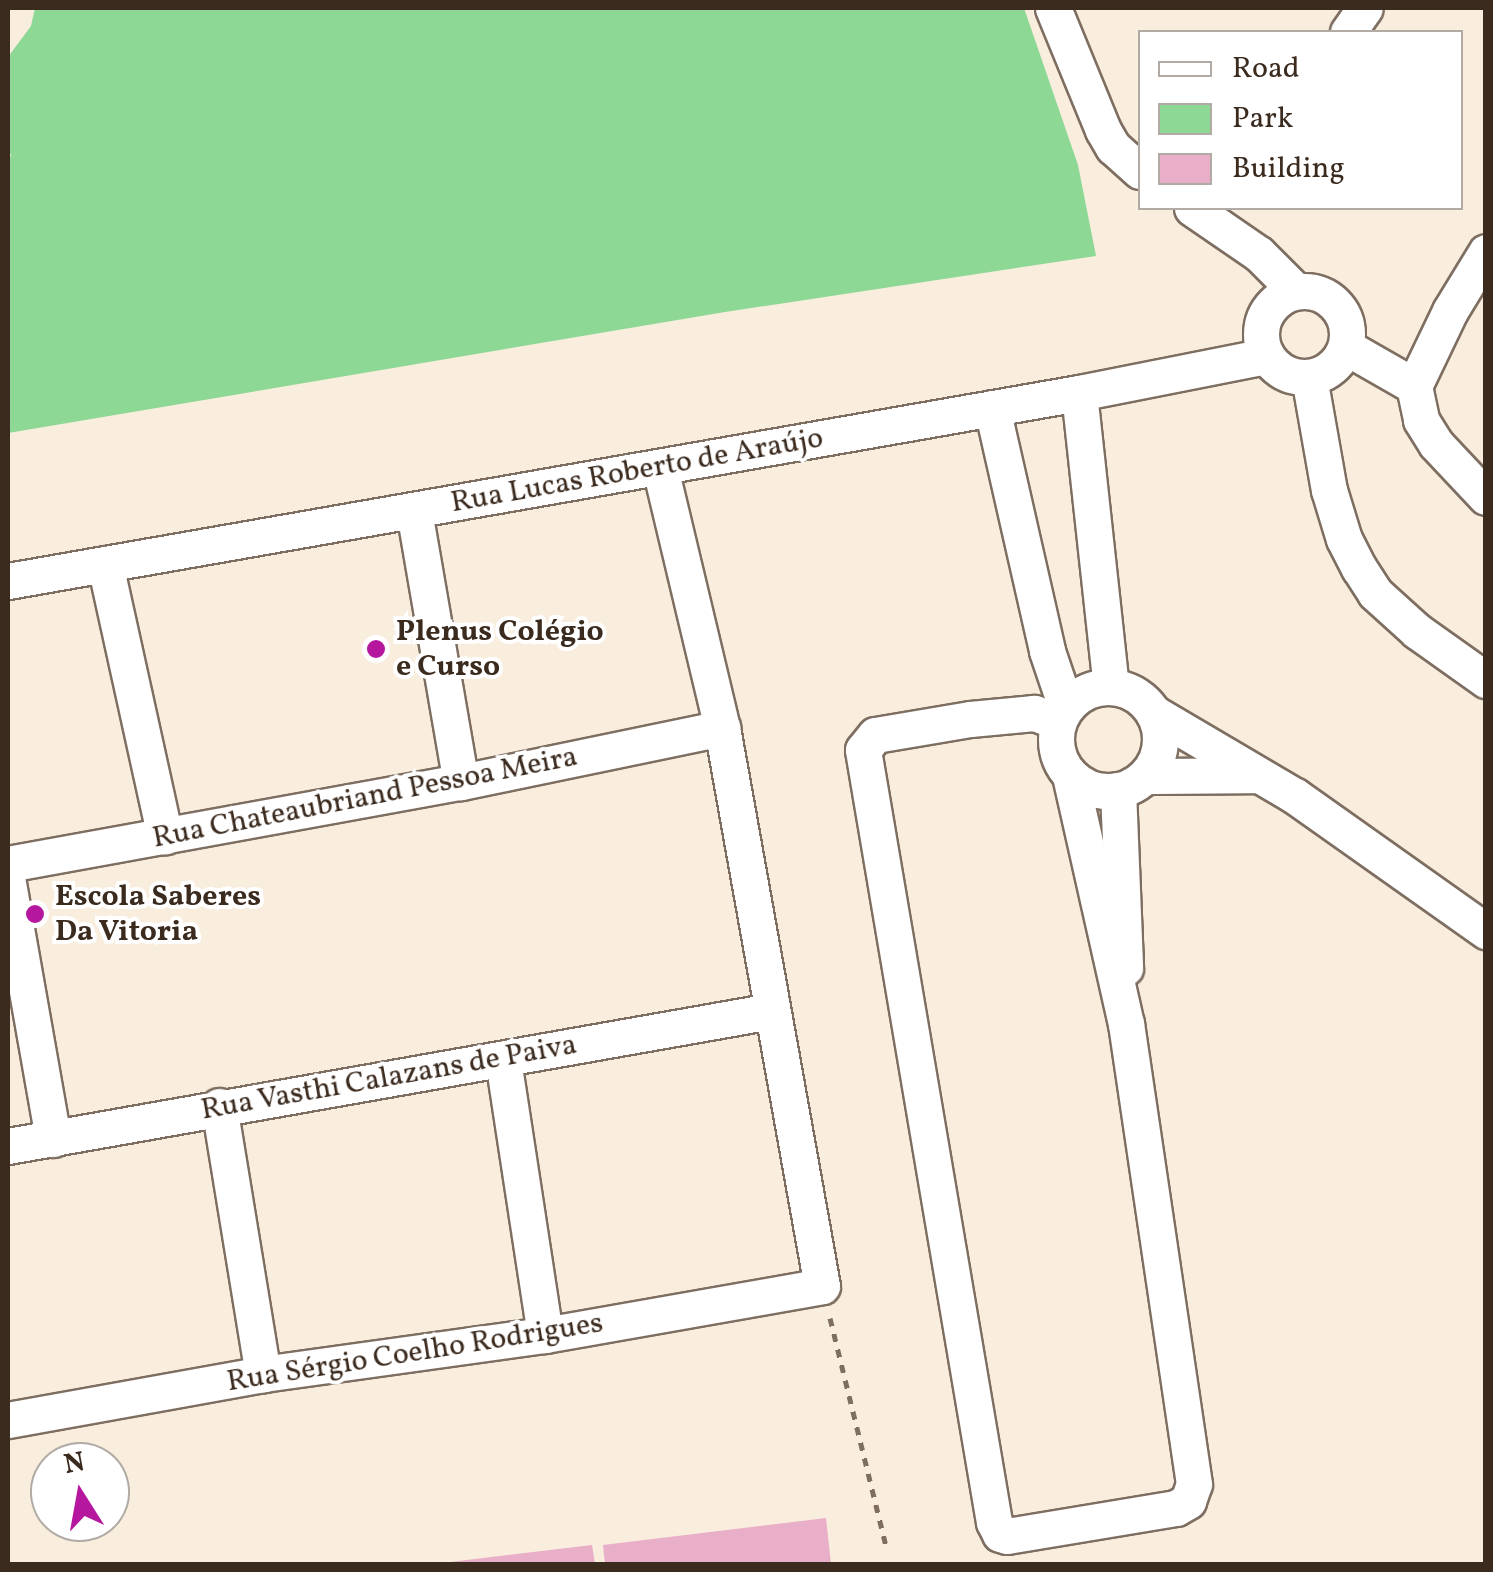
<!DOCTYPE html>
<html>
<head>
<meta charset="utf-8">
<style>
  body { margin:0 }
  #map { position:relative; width:1493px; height:1572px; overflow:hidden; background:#f9eddd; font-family:Vollkorn,serif }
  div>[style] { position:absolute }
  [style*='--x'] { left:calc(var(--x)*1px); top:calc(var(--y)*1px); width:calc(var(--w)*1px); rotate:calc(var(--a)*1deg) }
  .green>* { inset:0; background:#8cd894 }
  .building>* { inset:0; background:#e9aec8 }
  .path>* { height:5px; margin-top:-2.5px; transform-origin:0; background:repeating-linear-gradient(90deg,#7e6e61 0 8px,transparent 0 16px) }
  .roads { filter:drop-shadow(2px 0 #7e6e61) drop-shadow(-2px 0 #7e6e61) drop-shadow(0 2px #7e6e61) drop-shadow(0 -2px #7e6e61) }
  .minor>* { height:35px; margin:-17.5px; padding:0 17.5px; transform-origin:17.5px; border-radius:17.5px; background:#fff }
  .minor>.ring { margin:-17.5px; padding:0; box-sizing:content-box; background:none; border:35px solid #fff; border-radius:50% }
  .dots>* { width:28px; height:28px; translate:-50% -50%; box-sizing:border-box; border:5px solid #fff; border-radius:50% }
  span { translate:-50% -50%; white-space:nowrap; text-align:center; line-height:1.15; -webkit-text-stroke:8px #fff; paint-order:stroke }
  .street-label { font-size:30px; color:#3b2a1e }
  .poi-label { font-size:30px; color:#3b2a1e; font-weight:700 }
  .left { translate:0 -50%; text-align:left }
  .frame { position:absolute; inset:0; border:10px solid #3b2a1e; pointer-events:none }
  .legend { position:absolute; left:1138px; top:30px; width:325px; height:180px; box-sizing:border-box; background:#fff; border:2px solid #b1aaa5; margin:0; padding:12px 18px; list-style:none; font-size:30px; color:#3b2a1e }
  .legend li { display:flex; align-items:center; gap:20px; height:50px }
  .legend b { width:50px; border:2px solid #b1aaa5 }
  .north { position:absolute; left:30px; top:1442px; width:100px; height:100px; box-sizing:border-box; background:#fff; border:2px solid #b1aaa5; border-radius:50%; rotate:349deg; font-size:28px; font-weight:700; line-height:40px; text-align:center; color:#3b2a1e }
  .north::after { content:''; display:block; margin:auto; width:35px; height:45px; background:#b5179e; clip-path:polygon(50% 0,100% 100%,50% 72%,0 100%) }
</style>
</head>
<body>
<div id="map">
  <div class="green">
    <i style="clip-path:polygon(35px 8px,1024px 8px,1078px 165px,1096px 256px,725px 312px,8px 433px,8px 164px,11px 155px,8px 150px,8px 57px,31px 26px)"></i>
  </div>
  <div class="building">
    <i style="clip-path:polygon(826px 1518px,831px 1564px,605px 1564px,603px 1545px)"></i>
    <i style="clip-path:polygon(592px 1545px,595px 1564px,450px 1564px,450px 1562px)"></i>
  </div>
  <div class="path">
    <i style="--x:830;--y:1318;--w:239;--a:76.2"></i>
  </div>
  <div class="roads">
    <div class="minor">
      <i style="--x:1053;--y:8;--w:132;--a:67.7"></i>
      <i style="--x:1103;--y:130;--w:20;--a:60"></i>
      <i style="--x:1113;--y:147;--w:36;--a:42"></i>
      <i style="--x:1348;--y:32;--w:29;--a:-55"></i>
      <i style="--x:1192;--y:208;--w:81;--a:34.5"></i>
      <i style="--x:1259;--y:254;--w:52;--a:45"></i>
      <i style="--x:1486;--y:252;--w:69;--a:121.4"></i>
      <i style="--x:1450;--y:311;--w:83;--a:115.6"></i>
      <i style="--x:1414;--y:386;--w:35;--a:78"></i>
      <i style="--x:1421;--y:420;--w:28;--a:58"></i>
      <i style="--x:1436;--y:444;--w:73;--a:46.7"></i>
      <i class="ring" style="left:1261px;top:291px;width:51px;height:51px"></i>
      <i style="--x:1346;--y:347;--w:78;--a:29.8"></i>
      <i style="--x:1309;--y:377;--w:115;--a:80"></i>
      <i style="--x:1329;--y:490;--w:51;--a:73"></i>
      <i style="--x:1344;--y:539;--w:33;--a:63"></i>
      <i style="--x:1359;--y:568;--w:30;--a:57"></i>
      <i style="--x:1375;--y:593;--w:57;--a:42.1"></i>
      <i style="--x:1417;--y:631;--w:85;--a:35.4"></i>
      <i style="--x:1079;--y:393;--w:295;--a:83.8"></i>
      <i style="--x:992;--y:408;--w:249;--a:77.2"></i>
      <i style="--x:1047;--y:651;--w:59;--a:71.3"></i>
      <i style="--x:414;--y:511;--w:275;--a:80.2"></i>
      <i style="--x:105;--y:564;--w:279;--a:77.6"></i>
      <i style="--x:8;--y:581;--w:1087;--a:-9.96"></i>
      <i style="--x:1079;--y:393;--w:191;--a:-11.2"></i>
      <i class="ring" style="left:1056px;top:687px;width:69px;height:69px"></i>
      <i style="--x:1154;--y:713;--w:164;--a:30.5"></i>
      <i style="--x:1295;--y:796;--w:234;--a:35.3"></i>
      <i style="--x:1058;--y:722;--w:26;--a:-159"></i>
      <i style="--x:1034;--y:713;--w:64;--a:174.6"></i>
      <i style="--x:970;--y:719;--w:96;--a:170.4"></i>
      <i style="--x:875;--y:735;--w:19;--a:129"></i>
      <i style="--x:863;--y:750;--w:783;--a:80.37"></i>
      <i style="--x:994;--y:1522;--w:13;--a:63"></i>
      <i style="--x:1000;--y:1534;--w:7;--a:16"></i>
      <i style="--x:1007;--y:1536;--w:171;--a:-9.4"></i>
      <i style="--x:1176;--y:1508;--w:14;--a:-30"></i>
      <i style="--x:1188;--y:1501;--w:18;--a:-71"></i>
      <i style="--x:1194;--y:1484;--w:465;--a:-98.4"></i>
      <i style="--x:1126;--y:1024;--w:255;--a:-102.7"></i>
      <i style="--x:1145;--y:776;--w:110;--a:-0.5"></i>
      <i style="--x:1118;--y:790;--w:178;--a:87.7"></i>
      <i style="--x:8;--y:864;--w:460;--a:-10.3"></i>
      <i style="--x:461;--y:782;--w:267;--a:-11.7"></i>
      <i style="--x:8;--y:883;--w:260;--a:80"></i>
      <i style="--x:503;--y:1060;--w:278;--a:81.3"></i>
      <i style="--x:219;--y:1106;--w:272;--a:80.7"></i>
      <i style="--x:8;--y:1146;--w:775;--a:-10.03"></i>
      <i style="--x:8;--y:1420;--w:259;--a:-10.2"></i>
      <i style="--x:263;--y:1374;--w:285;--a:-7.9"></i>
      <i style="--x:545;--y:1335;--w:281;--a:-10"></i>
      <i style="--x:822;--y:1286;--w:567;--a:-100.16"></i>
      <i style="--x:722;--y:728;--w:267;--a:-103.4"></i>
    </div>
  </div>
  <div class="dots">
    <i style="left:376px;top:649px;background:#b5179e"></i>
    <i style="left:35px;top:914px;background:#b5179e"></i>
  </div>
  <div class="street-label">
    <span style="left:637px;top:471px;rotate:-10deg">Rua Lucas Roberto de Araújo</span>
    <span style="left:365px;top:798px;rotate:-11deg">Rua Chateaubriand Pessoa Meira</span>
    <span style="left:389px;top:1078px;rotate:-10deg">Rua Vasthi Calazans de Paiva</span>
    <span style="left:415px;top:1353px;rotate:-9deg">Rua Sérgio Coelho Rodrigues</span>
  </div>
  <div class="poi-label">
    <span class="left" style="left:396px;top:649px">Plenus Colégio<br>e Curso</span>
    <span class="left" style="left:55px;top:914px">Escola Saberes<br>Da Vitoria</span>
  </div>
  <div class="frame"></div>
  <ul class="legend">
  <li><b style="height:12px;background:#fff"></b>Road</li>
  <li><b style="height:28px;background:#8cd894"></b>Park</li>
  <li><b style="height:28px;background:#e9aec8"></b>Building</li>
  </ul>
  <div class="north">N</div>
</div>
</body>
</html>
